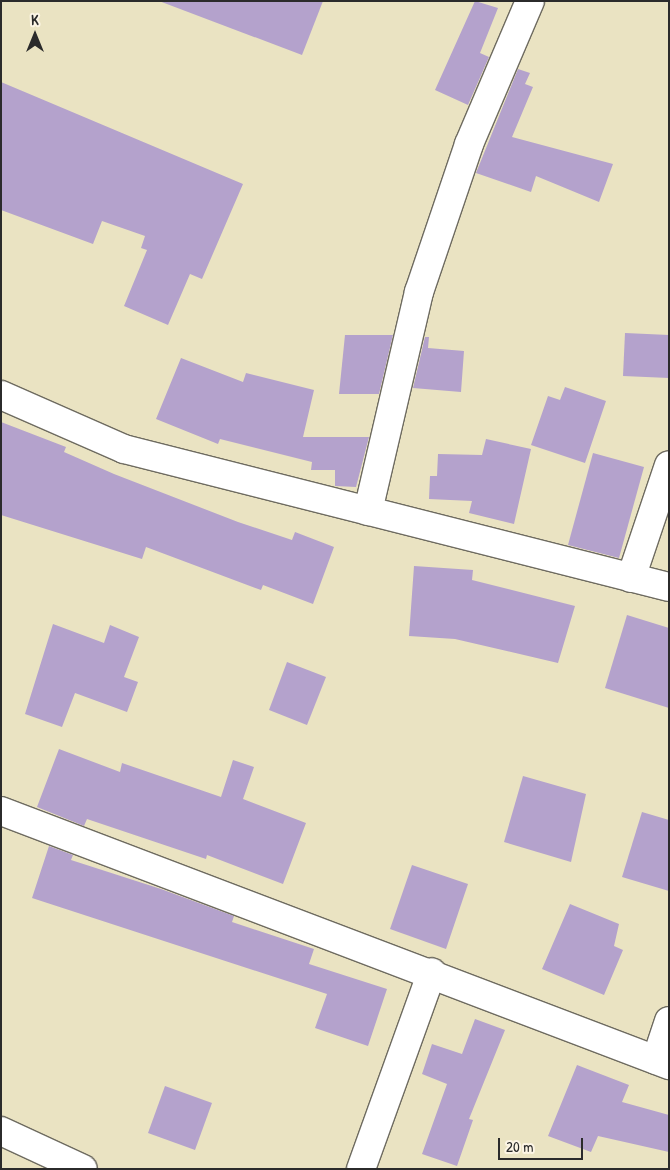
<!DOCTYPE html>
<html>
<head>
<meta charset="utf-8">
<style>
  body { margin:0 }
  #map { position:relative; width:670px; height:1170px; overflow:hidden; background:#eae3c2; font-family:"Patrick Hand",sans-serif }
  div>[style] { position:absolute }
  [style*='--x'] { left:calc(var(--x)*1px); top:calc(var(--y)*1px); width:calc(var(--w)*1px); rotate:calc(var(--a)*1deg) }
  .building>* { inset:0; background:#b4a2cc }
  .roads { filter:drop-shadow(1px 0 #6e6b60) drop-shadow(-1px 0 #6e6b60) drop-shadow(0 1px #6e6b60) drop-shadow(0 -1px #6e6b60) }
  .minor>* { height:28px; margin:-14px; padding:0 14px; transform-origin:14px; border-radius:14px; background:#fff }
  span { translate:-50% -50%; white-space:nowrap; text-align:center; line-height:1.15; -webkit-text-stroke:4px #fcf5e5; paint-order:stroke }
  .frame { position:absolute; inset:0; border:2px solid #2b2b2b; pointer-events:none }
  .north { position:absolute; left:10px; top:10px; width:50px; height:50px; -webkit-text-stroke:4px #fcf5e5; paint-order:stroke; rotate:0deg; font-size:14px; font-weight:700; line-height:20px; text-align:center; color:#2b2b2b }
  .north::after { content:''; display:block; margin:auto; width:18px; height:22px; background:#2b2b2b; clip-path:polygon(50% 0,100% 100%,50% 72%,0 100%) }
  .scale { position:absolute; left:498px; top:1138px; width:85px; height:22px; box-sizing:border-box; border:2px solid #2b2b2b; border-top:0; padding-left:6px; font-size:15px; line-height:18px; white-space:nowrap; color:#2b2b2b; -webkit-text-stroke:4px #fcf5e5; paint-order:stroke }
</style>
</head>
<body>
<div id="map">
  <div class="building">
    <i style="clip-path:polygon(159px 1px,323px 1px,302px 55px)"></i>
    <i style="clip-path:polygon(475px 1px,498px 8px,480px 53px,489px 57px,468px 105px,435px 90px)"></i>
    <i style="clip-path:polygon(518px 69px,530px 73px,525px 84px,533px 87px,512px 137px,613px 164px,599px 202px,536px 176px,531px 192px,476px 173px)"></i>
    <i style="clip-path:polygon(1px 82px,243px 184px,202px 279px,190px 274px,168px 325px,124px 306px,147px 250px,141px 248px,145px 236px,102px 221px,93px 244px,1px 210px)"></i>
    <i style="clip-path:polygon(625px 333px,669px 335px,669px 378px,623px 376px)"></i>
    <i style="clip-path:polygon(345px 335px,393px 335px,379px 394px,339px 394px)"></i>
    <i style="clip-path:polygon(425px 337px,429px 337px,428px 348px,464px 351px,461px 392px,413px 388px)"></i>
    <i style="clip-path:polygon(181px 358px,243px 382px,246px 373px,314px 390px,303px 437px,369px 437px,356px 487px,335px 486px,335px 470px,311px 470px,312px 462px,220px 439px,218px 444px,156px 419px)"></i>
    <i style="clip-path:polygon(565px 387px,606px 401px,585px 463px,531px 445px,548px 396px,560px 400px)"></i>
    <i style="clip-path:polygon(1px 422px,66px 447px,64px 452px,114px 474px,238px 522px,292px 540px,295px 532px,334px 547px,313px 604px,263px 585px,261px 590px,146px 547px,142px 559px,1px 515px)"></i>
    <i style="clip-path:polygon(486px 439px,531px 449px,514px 524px,469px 513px,472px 501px,429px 499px,430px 476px,437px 476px,438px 454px,482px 455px)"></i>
    <i style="clip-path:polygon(593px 453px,644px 467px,619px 558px,568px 545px)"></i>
    <i style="clip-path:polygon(414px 566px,473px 570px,472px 580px,575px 606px,558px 663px,455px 639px,409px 636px)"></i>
    <i style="clip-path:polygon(627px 615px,669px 628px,669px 708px,605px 688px)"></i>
    <i style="clip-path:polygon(53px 624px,104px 643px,110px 625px,139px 637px,124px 677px,138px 682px,127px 712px,75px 693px,62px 727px,25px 714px)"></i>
    <i style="clip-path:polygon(287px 662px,326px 677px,307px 725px,269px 710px)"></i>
    <i style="clip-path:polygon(59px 749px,120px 772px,122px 763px,221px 797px,233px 760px,254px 767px,243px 799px,306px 823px,283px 884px,207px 855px,206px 859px,87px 819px,84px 826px,37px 807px)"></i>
    <i style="clip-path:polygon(523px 776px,586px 794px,571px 862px,504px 842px)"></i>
    <i style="clip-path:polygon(642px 812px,669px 820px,669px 891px,622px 877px)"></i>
    <i style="clip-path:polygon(49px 846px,73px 855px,71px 860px,161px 889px,234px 916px,232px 922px,314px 949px,309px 964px,387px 989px,368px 1046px,315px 1028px,327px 994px,32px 898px)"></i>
    <i style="clip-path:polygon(412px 865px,468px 884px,446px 949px,390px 929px)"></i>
    <i style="clip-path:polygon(570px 904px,619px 924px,614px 946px,623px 950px,604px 995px,542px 969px)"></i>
    <i style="clip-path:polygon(475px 1019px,505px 1030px,469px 1119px,473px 1120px,457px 1166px,422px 1154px,447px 1084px,422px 1074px,432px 1044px,462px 1054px)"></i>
    <i style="clip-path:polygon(577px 1065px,629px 1085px,622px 1102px,669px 1115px,669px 1152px,598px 1136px,591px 1152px,548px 1136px)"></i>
    <i style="clip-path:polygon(165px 1086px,212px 1103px,195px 1150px,148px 1133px)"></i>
  </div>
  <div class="roads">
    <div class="minor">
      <i style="--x:1;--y:395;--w:134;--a:23.7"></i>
      <i style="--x:124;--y:449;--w:562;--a:14.21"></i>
      <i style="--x:368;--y:511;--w:225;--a:-76.9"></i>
      <i style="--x:419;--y:292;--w:156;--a:-71.3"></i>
      <i style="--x:469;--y:144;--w:155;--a:-66.9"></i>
      <i style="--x:631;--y:578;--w:119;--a:-71.4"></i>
      <i style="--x:1;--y:811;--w:715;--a:20.82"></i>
      <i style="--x:656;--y:1060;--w:41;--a:-71.6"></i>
      <i style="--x:1;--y:1131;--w:90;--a:24.9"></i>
      <i style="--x:361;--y:1169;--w:209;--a:-70.2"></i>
    </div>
  </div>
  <div class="frame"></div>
  <div class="north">K</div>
  <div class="scale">20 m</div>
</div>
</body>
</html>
